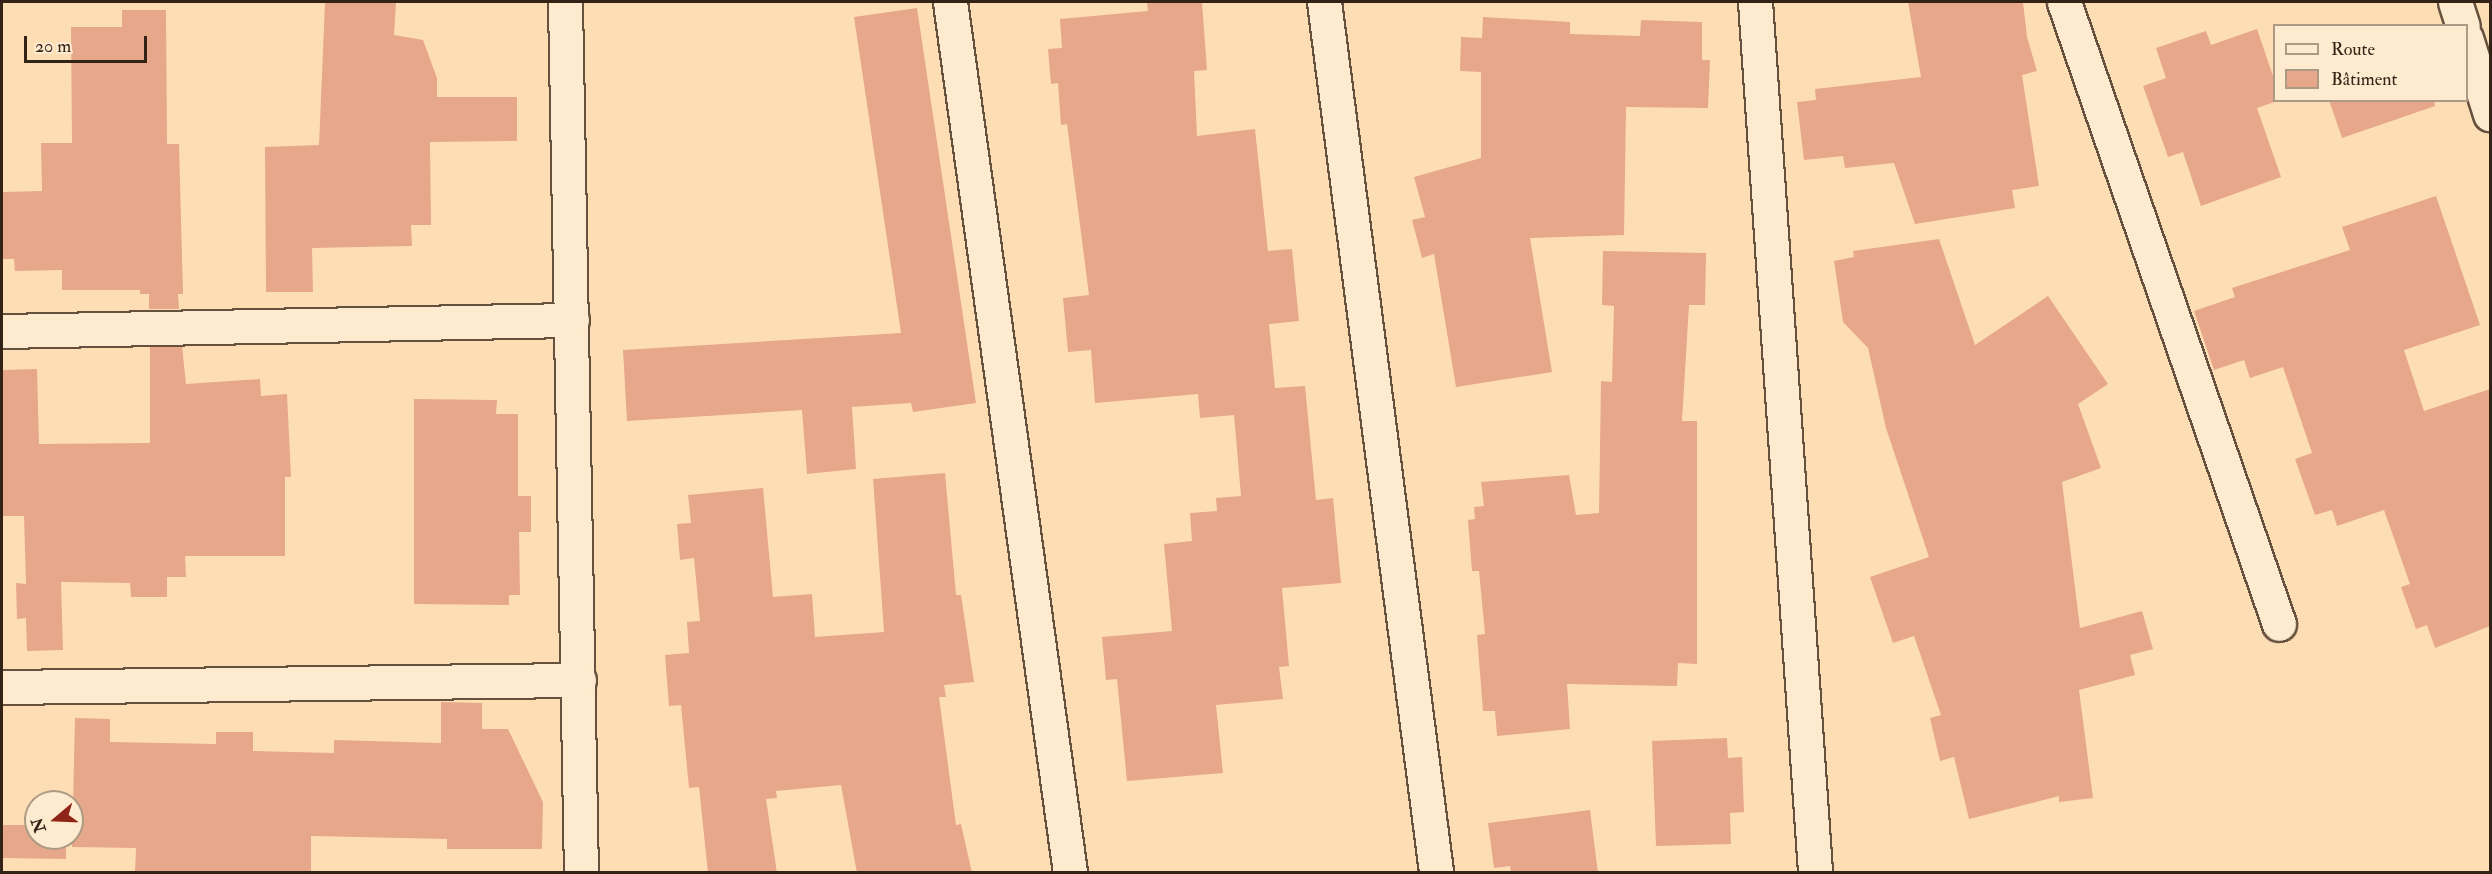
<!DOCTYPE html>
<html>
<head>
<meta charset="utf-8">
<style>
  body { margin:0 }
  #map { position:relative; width:2492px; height:874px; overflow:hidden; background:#fddeb4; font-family:"IM FELL Double Pica",serif }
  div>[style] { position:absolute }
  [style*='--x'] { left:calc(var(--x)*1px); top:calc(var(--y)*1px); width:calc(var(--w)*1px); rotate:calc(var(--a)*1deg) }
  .building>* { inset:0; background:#e7a78a }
  .roads { filter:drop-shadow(2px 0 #66513e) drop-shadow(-2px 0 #66513e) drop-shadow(0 2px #66513e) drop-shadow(0 -2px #66513e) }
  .street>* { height:33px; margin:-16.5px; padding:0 16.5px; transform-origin:16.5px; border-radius:16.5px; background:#feeace }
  span { translate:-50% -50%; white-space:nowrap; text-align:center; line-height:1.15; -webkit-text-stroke:4.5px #feeace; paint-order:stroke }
  .frame { position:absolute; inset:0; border:3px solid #332216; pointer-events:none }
  .legend { position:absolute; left:2273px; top:24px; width:195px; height:78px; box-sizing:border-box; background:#feeace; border:2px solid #ad9a84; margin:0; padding:8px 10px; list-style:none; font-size:18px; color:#332216 }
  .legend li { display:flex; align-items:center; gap:12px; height:30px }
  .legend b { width:30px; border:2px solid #ad9a84 }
  .north { position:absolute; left:24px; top:790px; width:60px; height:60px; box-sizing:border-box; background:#feeace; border:2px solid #ad9a84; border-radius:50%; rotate:251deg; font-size:16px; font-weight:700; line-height:24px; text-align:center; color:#332216 }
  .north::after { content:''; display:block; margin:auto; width:21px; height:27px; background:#8f2418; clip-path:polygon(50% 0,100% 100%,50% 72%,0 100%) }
  .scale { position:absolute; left:24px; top:36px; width:123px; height:27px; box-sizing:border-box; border:3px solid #332216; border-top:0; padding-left:8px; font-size:18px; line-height:21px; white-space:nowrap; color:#332216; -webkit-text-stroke:4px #feeace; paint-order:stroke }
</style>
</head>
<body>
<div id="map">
  <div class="building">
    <i style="clip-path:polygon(1147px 2px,1202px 2px,1207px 70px,1194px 71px,1197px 136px,1255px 129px,1268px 251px,1292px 249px,1299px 321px,1269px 324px,1275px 388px,1305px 386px,1316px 500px,1333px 498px,1341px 583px,1282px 588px,1289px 666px,1279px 667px,1283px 699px,1216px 705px,1223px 773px,1127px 781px,1117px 679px,1106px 680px,1102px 637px,1172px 631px,1164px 544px,1192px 541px,1190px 513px,1217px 511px,1216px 498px,1241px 496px,1234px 415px,1200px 418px,1198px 394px,1095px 403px,1091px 350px,1068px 352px,1063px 298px,1089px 295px,1067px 124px,1061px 125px,1058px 83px,1051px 84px,1048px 49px,1062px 48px,1060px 19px,1148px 11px)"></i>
    <i style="clip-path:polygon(1908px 2px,2023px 2px,2027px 37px,2037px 71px,2022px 75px,2039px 186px,2012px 190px,2015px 208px,1915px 224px,1894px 163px,1845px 168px,1843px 156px,1804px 160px,1797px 102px,1816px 100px,1815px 89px,1921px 77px)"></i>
    <i style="clip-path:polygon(325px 3px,396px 3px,394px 35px,423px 40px,437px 78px,437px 97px,517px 97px,517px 141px,430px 142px,431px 225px,411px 225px,412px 246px,312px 248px,313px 292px,266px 292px,265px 147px,319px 145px)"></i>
    <i style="clip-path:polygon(917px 8px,976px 403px,913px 412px,911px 403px,852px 407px,856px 469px,807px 474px,802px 410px,627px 421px,623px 350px,901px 333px,854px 17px)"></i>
    <i style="clip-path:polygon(122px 10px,166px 10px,167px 144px,179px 144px,183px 294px,178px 294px,179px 309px,149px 309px,149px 294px,140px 294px,140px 290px,62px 290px,62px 270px,15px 271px,14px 259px,2px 259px,2px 192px,42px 191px,41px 143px,72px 143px,71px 27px,122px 27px)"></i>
    <i style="clip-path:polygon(1483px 17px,1570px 22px,1570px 34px,1640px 36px,1641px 20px,1702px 22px,1702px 60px,1710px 60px,1708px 108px,1626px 107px,1624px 235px,1530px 238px,1552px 372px,1456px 387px,1434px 254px,1422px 258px,1412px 220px,1425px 217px,1414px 177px,1481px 158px,1481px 72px,1460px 71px,1461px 37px,1482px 38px)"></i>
    <i style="clip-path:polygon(2257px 29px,2274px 79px,2274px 100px,2280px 100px,2257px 108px,2281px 177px,2201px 206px,2183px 152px,2168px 157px,2143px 86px,2166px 78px,2156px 48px,2206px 31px,2211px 45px)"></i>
    <i style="clip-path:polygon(2329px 100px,2434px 100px,2435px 106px,2342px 138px)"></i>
    <i style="clip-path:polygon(2436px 196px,2480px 325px,2404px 350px,2424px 411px,2490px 389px,2490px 626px,2435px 648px,2427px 625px,2416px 629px,2401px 587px,2410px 584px,2384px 510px,2337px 526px,2332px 510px,2315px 515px,2295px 459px,2312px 453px,2283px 367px,2250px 378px,2244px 360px,2214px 370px,2194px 311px,2235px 297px,2232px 288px,2350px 250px,2342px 227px)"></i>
    <i style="clip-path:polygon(1939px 239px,1975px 345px,2048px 296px,2108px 384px,2078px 404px,2101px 468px,2062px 482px,2080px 628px,2142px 611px,2153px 649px,2130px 655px,2135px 675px,2079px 690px,2093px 798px,2059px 802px,2059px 796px,1969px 819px,1954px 757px,1940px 761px,1930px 718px,1941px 715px,1914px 636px,1893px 643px,1870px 577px,1929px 557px,1886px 428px,1868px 348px,1843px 322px,1834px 261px,1854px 257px,1853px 251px)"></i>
    <i style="clip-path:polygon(1603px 251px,1706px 253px,1705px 305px,1689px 305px,1682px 421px,1697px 421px,1697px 664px,1678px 663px,1677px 686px,1567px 684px,1570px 729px,1497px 736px,1495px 711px,1483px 711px,1477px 635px,1485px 634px,1479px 571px,1472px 571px,1468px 520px,1475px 519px,1474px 507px,1484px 506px,1481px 482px,1569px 475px,1576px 515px,1599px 513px,1601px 381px,1612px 382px,1614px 306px,1602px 305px)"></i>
    <i style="clip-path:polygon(182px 346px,186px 384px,260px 379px,261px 396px,287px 394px,291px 477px,285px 477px,285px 556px,185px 556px,186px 577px,167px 577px,167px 597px,131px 597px,130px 583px,61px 582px,63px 650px,27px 651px,26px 618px,17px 619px,16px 583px,26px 584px,24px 516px,2px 516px,2px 370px,37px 369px,39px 444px,150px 443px,150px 347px)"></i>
    <i style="clip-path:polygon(414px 399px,497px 400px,496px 414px,518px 414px,518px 496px,531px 496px,531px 532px,519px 532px,520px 595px,509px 595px,509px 605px,414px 604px)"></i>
    <i style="clip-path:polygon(945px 473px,956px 595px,961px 595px,974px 682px,944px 685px,946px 697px,939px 697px,956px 825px,961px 824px,972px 873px,857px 873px,841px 785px,776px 791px,777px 798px,766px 799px,777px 873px,708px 873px,699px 787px,689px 788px,681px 705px,669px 706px,665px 655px,689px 653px,687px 622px,700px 621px,694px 558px,680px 560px,677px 524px,691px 523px,688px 495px,763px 488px,773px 597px,812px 594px,815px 637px,884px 632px,873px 479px)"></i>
    <i style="clip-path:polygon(441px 702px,482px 703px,482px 729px,508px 729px,543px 802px,542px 849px,447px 849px,447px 839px,311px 836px,311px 873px,135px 873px,136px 848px,72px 847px,75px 718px,110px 719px,110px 742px,216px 744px,216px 732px,253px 732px,253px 751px,334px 753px,334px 740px,441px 743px)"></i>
    <i style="clip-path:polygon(1727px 738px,1728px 758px,1742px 757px,1744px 812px,1730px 813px,1731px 844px,1656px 846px,1652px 741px)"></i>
    <i style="clip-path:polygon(1590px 810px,1598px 873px,1511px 873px,1510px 866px,1494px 868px,1488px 823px)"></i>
    <i style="clip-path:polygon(2px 825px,36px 825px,36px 838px,66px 838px,66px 859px,2px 858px)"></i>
  </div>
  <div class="roads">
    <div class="street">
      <i style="--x:565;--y:2;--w:870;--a:88.95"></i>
      <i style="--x:950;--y:2;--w:878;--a:82.15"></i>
      <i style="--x:1324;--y:2;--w:877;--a:82.66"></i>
      <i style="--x:1755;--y:2;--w:872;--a:86.05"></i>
      <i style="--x:2064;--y:2;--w:658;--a:70.93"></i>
      <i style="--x:2455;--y:2;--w:25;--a:72"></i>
      <i style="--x:2466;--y:38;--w:80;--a:72.5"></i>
      <i style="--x:2;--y:331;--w:570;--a:-1.11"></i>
      <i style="--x:2;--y:687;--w:577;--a:-0.7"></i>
    </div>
  </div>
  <div class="frame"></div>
  <ul class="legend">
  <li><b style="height:8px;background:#feeace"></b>Route</li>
  <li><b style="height:16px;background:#e7a78a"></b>Bâtiment</li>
  </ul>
  <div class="north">N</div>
  <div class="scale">20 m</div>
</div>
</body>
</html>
